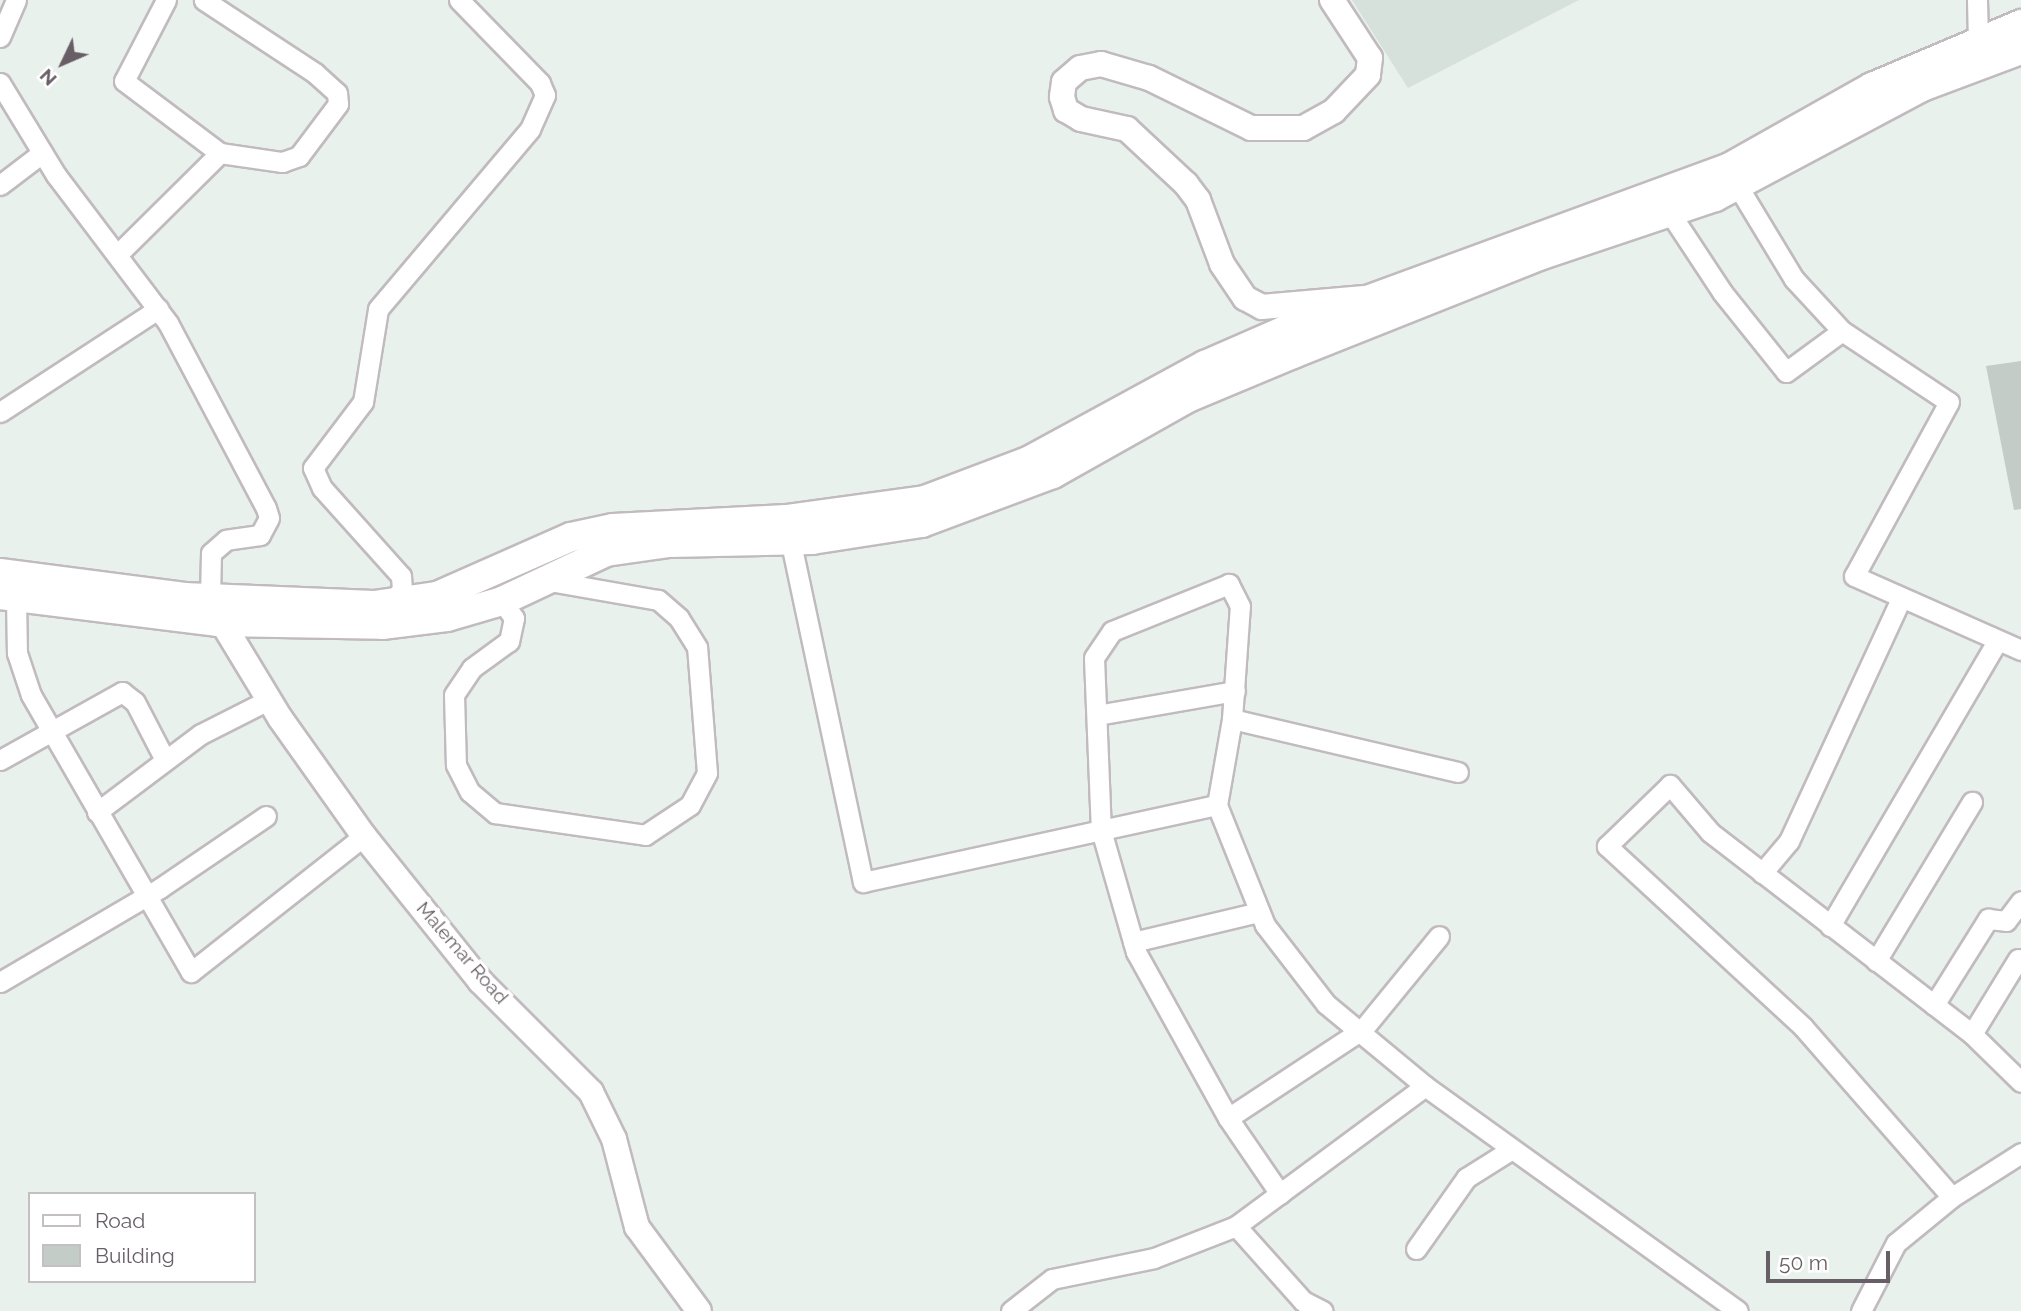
<!DOCTYPE html>
<html>
<head>
<meta charset="utf-8">
<style>
  body { margin:0 }
  #map { position:relative; width:2021px; height:1311px; overflow:hidden; background:#e8f1ec; font-family:Raleway,sans-serif }
  div>[style] { position:absolute }
  [style*='--x'] { left:calc(var(--x)*1px); top:calc(var(--y)*1px); width:calc(var(--w)*1px); rotate:calc(var(--a)*1deg) }
  .education>* { inset:0; background:#d6e1db }
  .building>* { inset:0; background:#c4ccc8 }
  .roads { filter:drop-shadow(2px 0 #c1babf) drop-shadow(-2px 0 #c1babf) drop-shadow(0 2px #c1babf) drop-shadow(0 -2px #c1babf) }
  .minor>* { height:19px; margin:-9.5px; padding:0 9.5px; transform-origin:9.5px; border-radius:9.5px; background:#fff }
  .tertiary>* { height:24px; margin:-12px; padding:0 12px; transform-origin:12px; border-radius:12px; background:#fff }
  .secondary>* { height:28px; margin:-14px; padding:0 14px; transform-origin:14px; border-radius:14px; background:#fff }
  span { translate:-50% -50%; white-space:nowrap; text-align:center; line-height:1.15; -webkit-text-stroke:7px #fff; paint-order:stroke }
  .street-label { font-size:19px; color:#685f66 }
  .legend { position:absolute; left:28px; top:1192px; width:228px; height:91px; box-sizing:border-box; background:#fff; border:2px solid #c3bfc2; margin:0; padding:9px 12px; list-style:none; font-size:21px; color:#685f66 }
  .legend li { display:flex; align-items:center; gap:14px; height:35px }
  .legend b { width:35px; border:2px solid #c3bfc2 }
  .north { position:absolute; left:28px; top:28px; width:70px; height:70px; -webkit-text-stroke:5px #fff; paint-order:stroke; rotate:226deg; font-size:19px; font-weight:700; line-height:28px; text-align:center; color:#685f66 }
  .north::after { content:''; display:block; margin:auto; width:24px; height:32px; background:#685f66; clip-path:polygon(50% 0,100% 100%,50% 72%,0 100%) }
  .scale { position:absolute; left:1766px; top:1251px; width:124px; height:32px; box-sizing:border-box; border:4px solid #685f66; border-top:0; padding-left:9px; font-size:21px; line-height:24px; white-space:nowrap; color:#685f66; -webkit-text-stroke:5px #fff; paint-order:stroke }
</style>
</head>
<body>
<div id="map">
  <div class="education">
    <i style="clip-path:polygon(1352px 0,1579px 0,1408px 88px)"></i>
  </div>
  <div class="building">
    <i style="clip-path:polygon(2021px 361px,2021px 509px,2014px 510px,1986px 366px)"></i>
  </div>
  <div class="roads">
    <div class="minor">
      <i style="--x:166;--y:0;--w:91;--a:117.4"></i>
      <i style="--x:124;--y:81;--w:120;--a:36.9"></i>
      <i style="--x:1977;--y:0;--w:41;--a:88.6"></i>
      <i style="--x:0;--y:37;--w:40;--a:-66.6"></i>
      <i style="--x:0;--y:83;--w:108;--a:58.7"></i>
      <i style="--x:56;--y:175;--w:186;--a:52.9"></i>
      <i style="--x:168;--y:323;--w:209;--a:62.1"></i>
      <i style="--x:266;--y:508;--w:10;--a:73"></i>
      <i style="--x:269;--y:518;--w:19;--a:118"></i>
      <i style="--x:260;--y:535;--w:34;--a:172"></i>
      <i style="--x:226;--y:540;--w:20;--a:139"></i>
      <i style="--x:211;--y:553;--w:44;--a:91.3"></i>
      <i style="--x:1731;--y:175;--w:122;--a:58.8"></i>
      <i style="--x:1794;--y:279;--w:71;--a:47.3"></i>
      <i style="--x:1842;--y:331;--w:128;--a:33.6"></i>
      <i style="--x:1949;--y:402;--w:198;--a:118.6"></i>
      <i style="--x:1854;--y:576;--w:183;--a:23.9"></i>
      <i style="--x:0;--y:185;--w:53;--a:-37.3"></i>
      <i style="--x:1670;--y:213;--w:95;--a:56.6"></i>
      <i style="--x:1722;--y:292;--w:102;--a:51.3"></i>
      <i style="--x:1786;--y:372;--w:69;--a:-36.2"></i>
      <i style="--x:119;--y:253;--w:142;--a:-44.7"></i>
      <i style="--x:220;--y:153;--w:63;--a:8.3"></i>
      <i style="--x:282;--y:162;--w:18;--a:-19"></i>
      <i style="--x:299;--y:156;--w:65;--a:-53.1"></i>
      <i style="--x:338;--y:104;--w:11;--a:-95"></i>
      <i style="--x:337;--y:93;--w:30;--a:-138"></i>
      <i style="--x:315;--y:73;--w:133;--a:-146.7"></i>
      <i style="--x:0;--y:412;--w:189;--a:-33.1"></i>
      <i style="--x:788;--y:529;--w:361;--a:78"></i>
      <i style="--x:863;--y:882;--w:362;--a:-12.3"></i>
      <i style="--x:1217;--y:805;--w:87;--a:-80.1"></i>
      <i style="--x:1232;--y:719;--w:232;--a:13.2"></i>
      <i style="--x:16;--y:598;--w:55;--a:89"></i>
      <i style="--x:17;--y:653;--w:44;--a:71.6"></i>
      <i style="--x:31;--y:695;--w:320;--a:60"></i>
      <i style="--x:191;--y:972;--w:220;--a:-38.2"></i>
      <i style="--x:502;--y:601;--w:21;--a:55"></i>
      <i style="--x:514;--y:618;--w:24;--a:102"></i>
      <i style="--x:509;--y:641;--w:46;--a:143.9"></i>
      <i style="--x:472;--y:668;--w:32;--a:124"></i>
      <i style="--x:454;--y:695;--w:70;--a:88.4"></i>
      <i style="--x:456;--y:765;--w:30;--a:63"></i>
      <i style="--x:470;--y:792;--w:33;--a:40"></i>
      <i style="--x:495;--y:813;--w:152;--a:8.3"></i>
      <i style="--x:645;--y:835;--w:54;--a:-33.7"></i>
      <i style="--x:690;--y:805;--w:36;--a:-62"></i>
      <i style="--x:707;--y:773;--w:126;--a:-94.5"></i>
      <i style="--x:697;--y:647;--w:34;--a:-122"></i>
      <i style="--x:679;--y:618;--w:28;--a:-139"></i>
      <i style="--x:658;--y:600;--w:115;--a:-170"></i>
      <i style="--x:390;--y:603;--w:18;--a:-47"></i>
      <i style="--x:402;--y:590;--w:14;--a:-94"></i>
      <i style="--x:401;--y:576;--w:118;--a:-131.9"></i>
      <i style="--x:322;--y:488;--w:22;--a:-114"></i>
      <i style="--x:313;--y:468;--w:83;--a:-52.9"></i>
      <i style="--x:363;--y:402;--w:94;--a:-80.8"></i>
      <i style="--x:378;--y:309;--w:236;--a:-49.8"></i>
      <i style="--x:530;--y:129;--w:37;--a:-66"></i>
      <i style="--x:545;--y:95;--w:13;--a:-113"></i>
      <i style="--x:540;--y:83;--w:116;--a:-134.3"></i>
      <i style="--x:1097;--y:715;--w:140;--a:-9.9"></i>
      <i style="--x:1232;--y:719;--w:113;--a:-86"></i>
      <i style="--x:1240;--y:606;--w:25;--a:-117"></i>
      <i style="--x:1229;--y:584;--w:126;--a:158.1"></i>
      <i style="--x:1112;--y:631;--w:32;--a:124"></i>
      <i style="--x:1094;--y:658;--w:172;--a:87.7"></i>
      <i style="--x:1101;--y:830;--w:127;--a:74"></i>
      <i style="--x:1136;--y:952;--w:190;--a:61"></i>
      <i style="--x:1228;--y:1118;--w:162;--a:-33.4"></i>
      <i style="--x:1363;--y:1029;--w:120;--a:-50.7"></i>
      <i style="--x:0;--y:760;--w:140;--a:-29.1"></i>
      <i style="--x:122;--y:692;--w:16;--a:38"></i>
      <i style="--x:135;--y:702;--w:63;--a:62.6"></i>
      <i style="--x:1217;--y:805;--w:129;--a:68.2"></i>
      <i style="--x:1265;--y:925;--w:100;--a:52.3"></i>
      <i style="--x:1326;--y:1004;--w:129;--a:39.6"></i>
      <i style="--x:1425;--y:1086;--w:385;--a:35.7"></i>
      <i style="--x:97;--y:812;--w:130;--a:-36.9"></i>
      <i style="--x:201;--y:734;--w:77;--a:-26.9"></i>
      <i style="--x:1762;--y:873;--w:42;--a:-49.8"></i>
      <i style="--x:1789;--y:841;--w:267;--a:-65.2"></i>
      <i style="--x:1830;--y:926;--w:330;--a:-59.6"></i>
      <i style="--x:1133;--y:942;--w:130;--a:-13.4"></i>
      <i style="--x:1876;--y:961;--w:186;--a:-58.9"></i>
      <i style="--x:0;--y:982;--w:186;--a:-30.4"></i>
      <i style="--x:160;--y:888;--w:128;--a:-34.2"></i>
      <i style="--x:1934;--y:1005;--w:102;--a:-57.9"></i>
      <i style="--x:1988;--y:919;--w:18;--a:6"></i>
      <i style="--x:2006;--y:921;--w:25;--a:-53"></i>
      <i style="--x:1972;--y:1034;--w:88;--a:-58.5"></i>
      <i style="--x:2021;--y:1082;--w:69;--a:-135.6"></i>
      <i style="--x:1972;--y:1034;--w:331;--a:-142.4"></i>
      <i style="--x:1710;--y:832;--w:62;--a:-130.4"></i>
      <i style="--x:1670;--y:785;--w:88;--a:135.9"></i>
      <i style="--x:1607;--y:846;--w:267;--a:42.7"></i>
      <i style="--x:1803;--y:1027;--w:226;--a:48.8"></i>
      <i style="--x:1952;--y:1197;--w:82;--a:-32.5"></i>
      <i style="--x:1228;--y:1118;--w:92;--a:55.6"></i>
      <i style="--x:1236;--y:1226;--w:101;--a:48.2"></i>
      <i style="--x:1303;--y:1301;--w:22;--a:27"></i>
      <i style="--x:1416;--y:1249;--w:87;--a:-54.8"></i>
      <i style="--x:1466;--y:1178;--w:54;--a:-32.2"></i>
      <i style="--x:1011;--y:1311;--w:52;--a:-38"></i>
      <i style="--x:1052;--y:1279;--w:104;--a:-11.6"></i>
      <i style="--x:1154;--y:1258;--w:88;--a:-21.3"></i>
      <i style="--x:1236;--y:1226;--w:235;--a:-36.5"></i>
      <i style="--x:1861;--y:1311;--w:76;--a:-62.8"></i>
      <i style="--x:1896;--y:1243;--w:72;--a:-39.4"></i>
    </div>
    <div class="tertiary">
      <i style="--x:1332;--y:0;--w:69;--a:56.8"></i>
      <i style="--x:1370;--y:58;--w:17;--a:97"></i>
      <i style="--x:1368;--y:75;--w:50;--a:133.4"></i>
      <i style="--x:1334;--y:111;--w:35;--a:151"></i>
      <i style="--x:1303;--y:128;--w:52;--a:180"></i>
      <i style="--x:1251;--y:128;--w:114;--a:-153.9"></i>
      <i style="--x:1149;--y:78;--w:50;--a:-163.7"></i>
      <i style="--x:1101;--y:64;--w:21;--a:169"></i>
      <i style="--x:1080;--y:68;--w:21;--a:139"></i>
      <i style="--x:1064;--y:82;--w:15;--a:98"></i>
      <i style="--x:1062;--y:97;--w:14;--a:73"></i>
      <i style="--x:1066;--y:110;--w:17;--a:31"></i>
      <i style="--x:1081;--y:119;--w:47;--a:12.3"></i>
      <i style="--x:1127;--y:129;--w:81;--a:43"></i>
      <i style="--x:1186;--y:184;--w:20;--a:53"></i>
      <i style="--x:1198;--y:200;--w:68;--a:69.4"></i>
      <i style="--x:1222;--y:264;--w:41;--a:55.9"></i>
      <i style="--x:1245;--y:298;--w:19;--a:28"></i>
      <i style="--x:1262;--y:307;--w:102;--a:-5"></i>
      <i style="--x:214;--y:609;--w:127;--a:58.8"></i>
      <i style="--x:280;--y:718;--w:145;--a:54.6"></i>
      <i style="--x:364;--y:836;--w:186;--a:51.3"></i>
      <i style="--x:480;--y:981;--w:157;--a:45"></i>
      <i style="--x:591;--y:1092;--w:52;--a:63.9"></i>
      <i style="--x:614;--y:1139;--w:91;--a:75.4"></i>
      <i style="--x:637;--y:1227;--w:104;--a:53.6"></i>
    </div>
    <div class="secondary">
      <i style="--x:0;--y:573;--w:186;--a:7.4"></i>
      <i style="--x:184;--y:597;--w:190;--a:2.4"></i>
      <i style="--x:374;--y:605;--w:64;--a:-8.1"></i>
      <i style="--x:437;--y:596;--w:146;--a:-23.8"></i>
      <i style="--x:571;--y:537;--w:43;--a:-12.1"></i>
      <i style="--x:613;--y:528;--w:173;--a:-3"></i>
      <i style="--x:786;--y:519;--w:140;--a:-7.8"></i>
      <i style="--x:925;--y:500;--w:110;--a:-20.7"></i>
      <i style="--x:1028;--y:461;--w:201;--a:-28.5"></i>
      <i style="--x:1205;--y:365;--w:87;--a:-23.6"></i>
      <i style="--x:1285;--y:330;--w:472;--a:-20.1"></i>
      <i style="--x:1728;--y:168;--w:165;--a:-29.4"></i>
      <i style="--x:1872;--y:87;--w:162;--a:-22.9"></i>
      <i style="--x:0;--y:595;--w:220;--a:7.1"></i>
      <i style="--x:218;--y:622;--w:164;--a:1"></i>
      <i style="--x:382;--y:625;--w:65;--a:-7"></i>
      <i style="--x:447;--y:617;--w:57;--a:-16.2"></i>
      <i style="--x:502;--y:601;--w:115;--a:-25.2"></i>
      <i style="--x:606;--y:552;--w:64;--a:-8.1"></i>
      <i style="--x:669;--y:543;--w:143;--a:-1.2"></i>
      <i style="--x:812;--y:540;--w:111;--a:-8.8"></i>
      <i style="--x:922;--y:523;--w:140;--a:-20.5"></i>
      <i style="--x:1053;--y:474;--w:155;--a:-29.4"></i>
      <i style="--x:1188;--y:398;--w:114;--a:-22.7"></i>
      <i style="--x:1293;--y:354;--w:268;--a:-21.7"></i>
      <i style="--x:1542;--y:255;--w:182;--a:-18.5"></i>
      <i style="--x:1715;--y:197;--w:234;--a:-28"></i>
      <i style="--x:1922;--y:87;--w:106;--a:-20.5"></i>
    </div>
  </div>
  <div class="street-label">
    <span style="left:462px;top:953px;rotate:49deg">Malemar Road</span>
  </div>
  <ul class="legend">
  <li><b style="height:9px;background:#fff"></b>Road</li>
  <li><b style="height:19px;background:#c4ccc8"></b>Building</li>
  </ul>
  <div class="north">N</div>
  <div class="scale">50 m</div>
</div>
</body>
</html>
